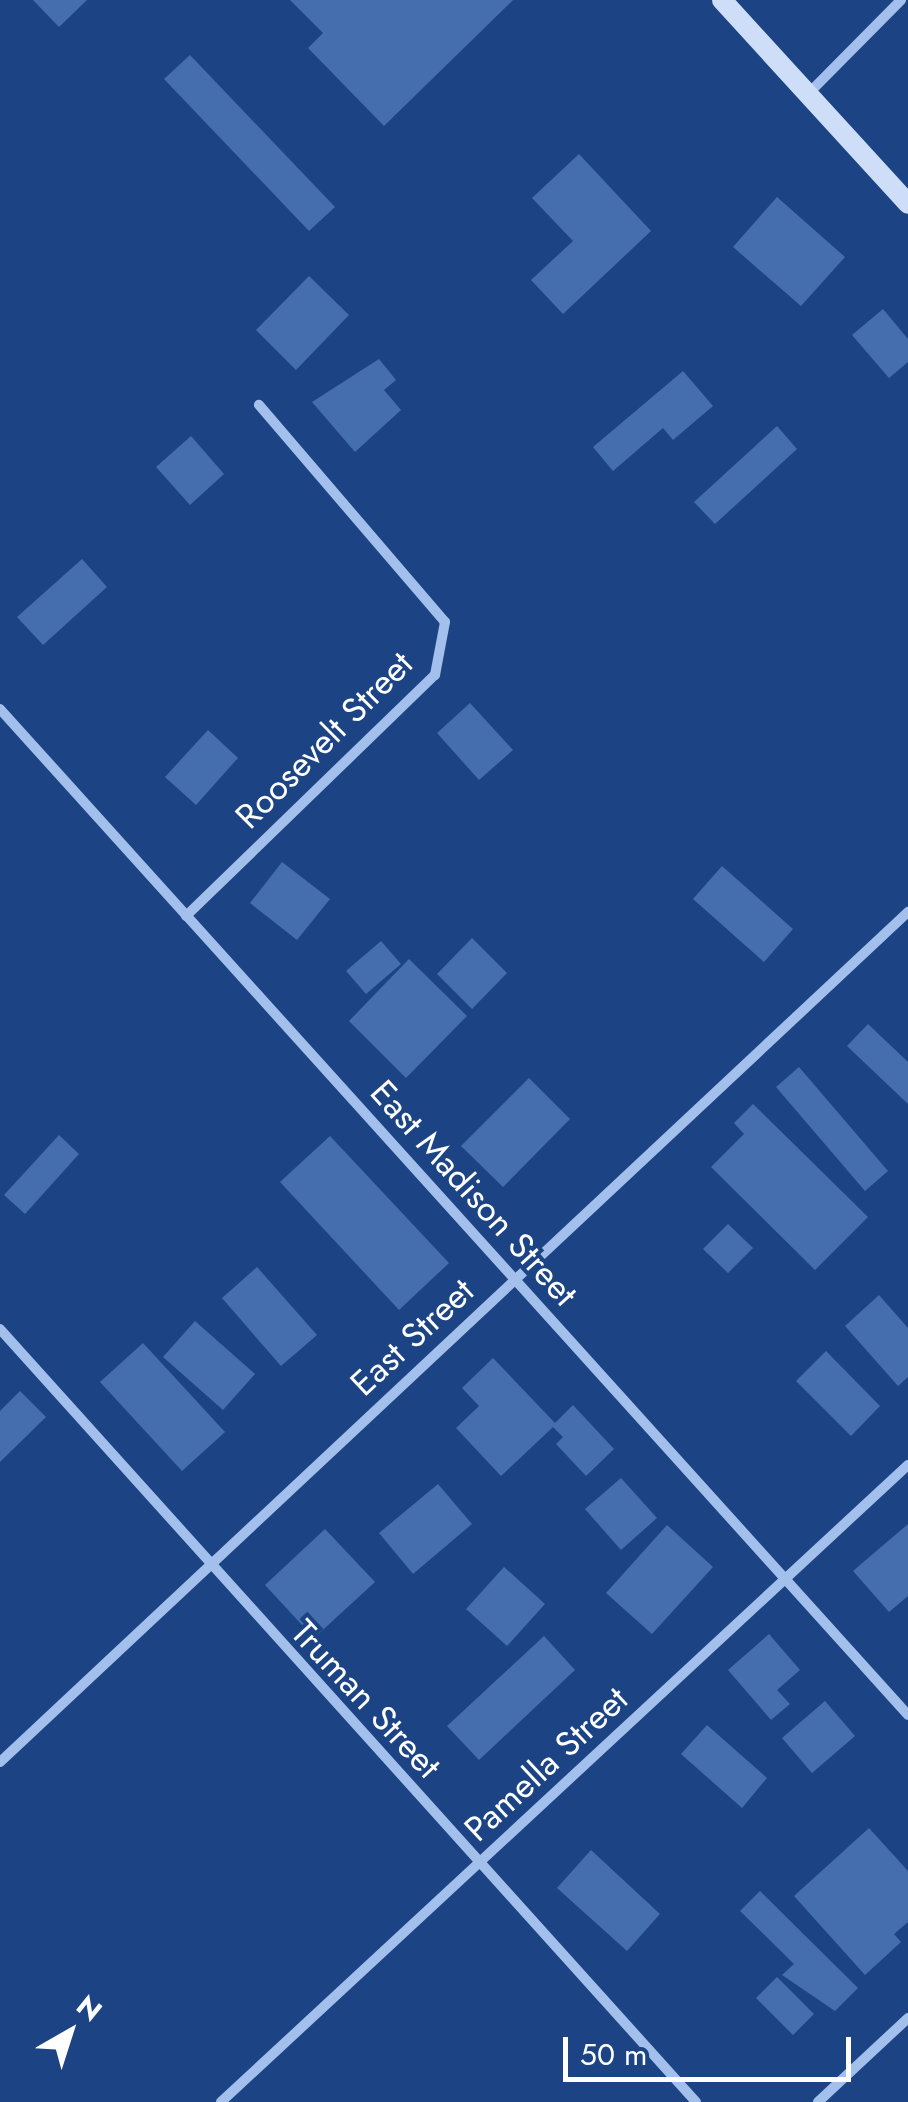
<!DOCTYPE html>
<html>
<head>
<meta charset="utf-8">
<style>
  body { margin:0 }
  #map { position:relative; width:908px; height:2102px; overflow:hidden; background:#1c4485; font-family:Jost,sans-serif }
  div>[style] { position:absolute }
  [style*='--x'] { left:calc(var(--x)*1px); top:calc(var(--y)*1px); width:calc(var(--w)*1px); rotate:calc(var(--a)*1deg) }
  .building>* { inset:0; background:#446eae }
  .street>* { height:10px; margin:-5px; padding:0 5px; transform-origin:5px; border-radius:5px; background:#a3bfeb }
  .secondary>* { height:20px; margin:-10px; padding:0 10px; transform-origin:10px; border-radius:10px; background:#cedef8 }
  span { translate:-50% -50%; white-space:nowrap; text-align:center; line-height:1.15; -webkit-text-stroke:8px #1c4485; paint-order:stroke }
  .street-label { font-size:35px; color:#fff }
  .north { position:absolute; left:20px; top:1982px; width:100px; height:100px; -webkit-text-stroke:8px #1c4485; paint-order:stroke; rotate:39deg; font-size:28px; font-weight:700; line-height:40px; text-align:center; color:#fff }
  .north::after { content:''; display:block; margin:auto; width:35px; height:45px; background:#fff; clip-path:polygon(50% 0,100% 100%,50% 72%,0 100%) }
  .scale { position:absolute; left:563px; top:2037px; width:288px; height:45px; box-sizing:border-box; border:5px solid #fff; border-top:0; padding-left:12px; font-size:30px; line-height:35px; white-space:nowrap; color:#fff; -webkit-text-stroke:8px #1c4485; paint-order:stroke }
</style>
</head>
<body>
<div id="map">
  <div class="building">
    <i style="clip-path:polygon(33px 0,87px 0,59px 27px)"></i>
    <i style="clip-path:polygon(290px 0,513px 0,384px 126px,308px 48px,323px 33px)"></i>
    <i style="clip-path:polygon(190px 55px,335px 207px,309px 231px,164px 79px)"></i>
    <i style="clip-path:polygon(579px 154px,651px 231px,563px 314px,531px 280px,573px 241px,532px 198px)"></i>
    <i style="clip-path:polygon(777px 197px,845px 257px,801px 306px,733px 247px)"></i>
    <i style="clip-path:polygon(309px 276px,349px 315px,296px 370px,256px 330px)"></i>
    <i style="clip-path:polygon(883px 309px,908px 339px,908px 362px,889px 378px,852px 335px)"></i>
    <i style="clip-path:polygon(379px 359px,396px 380px,384px 390px,401px 410px,355px 452px,312px 402px)"></i>
    <i style="clip-path:polygon(683px 371px,713px 406px,673px 440px,663px 428px,613px 471px,593px 447px)"></i>
    <i style="clip-path:polygon(777px 426px,797px 449px,715px 524px,694px 502px)"></i>
    <i style="clip-path:polygon(191px 436px,224px 474px,190px 505px,156px 467px)"></i>
    <i style="clip-path:polygon(82px 559px,107px 587px,43px 645px,17px 617px)"></i>
    <i style="clip-path:polygon(470px 703px,513px 750px,479px 780px,437px 733px)"></i>
    <i style="clip-path:polygon(208px 730px,238px 758px,196px 805px,165px 777px)"></i>
    <i style="clip-path:polygon(282px 862px,330px 899px,297px 940px,250px 903px)"></i>
    <i style="clip-path:polygon(722px 866px,793px 929px,764px 962px,693px 899px)"></i>
    <i style="clip-path:polygon(472px 938px,507px 973px,472px 1009px,437px 974px)"></i>
    <i style="clip-path:polygon(381px 941px,401px 964px,366px 994px,346px 971px)"></i>
    <i style="clip-path:polygon(409px 959px,467px 1016px,406px 1078px,349px 1021px)"></i>
    <i style="clip-path:polygon(868px 1024px,908px 1062px,908px 1104px,847px 1046px)"></i>
    <i style="clip-path:polygon(799px 1067px,888px 1171px,865px 1191px,776px 1087px)"></i>
    <i style="clip-path:polygon(529px 1078px,570px 1119px,503px 1187px,461px 1146px)"></i>
    <i style="clip-path:polygon(753px 1104px,868px 1217px,815px 1270px,711px 1167px,744px 1134px,734px 1123px)"></i>
    <i style="clip-path:polygon(59px 1135px,79px 1154px,25px 1214px,4px 1195px)"></i>
    <i style="clip-path:polygon(330px 1136px,449px 1263px,399px 1310px,280px 1182px)"></i>
    <i style="clip-path:polygon(728px 1224px,753px 1248px,728px 1273px,703px 1249px)"></i>
    <i style="clip-path:polygon(257px 1267px,317px 1335px,281px 1366px,222px 1298px)"></i>
    <i style="clip-path:polygon(879px 1295px,908px 1328px,908px 1377px,898px 1386px,845px 1326px)"></i>
    <i style="clip-path:polygon(195px 1321px,255px 1374px,223px 1410px,163px 1357px)"></i>
    <i style="clip-path:polygon(143px 1343px,225px 1432px,182px 1471px,100px 1382px)"></i>
    <i style="clip-path:polygon(826px 1351px,880px 1406px,851px 1436px,796px 1381px)"></i>
    <i style="clip-path:polygon(493px 1358px,555px 1423px,573px 1405px,614px 1449px,586px 1476px,556px 1444px,563px 1437px,553px 1427px,501px 1476px,456px 1428px,479px 1406px,462px 1388px)"></i>
    <i style="clip-path:polygon(20px 1391px,46px 1417px,0 1462px,0 1411px)"></i>
    <i style="clip-path:polygon(621px 1478px,657px 1518px,621px 1550px,585px 1509px)"></i>
    <i style="clip-path:polygon(438px 1484px,472px 1524px,413px 1574px,379px 1533px)"></i>
    <i style="clip-path:polygon(908px 1524px,908px 1596px,889px 1612px,853px 1571px)"></i>
    <i style="clip-path:polygon(667px 1525px,713px 1567px,652px 1634px,606px 1593px)"></i>
    <i style="clip-path:polygon(325px 1529px,375px 1582px,314px 1638px,265px 1585px)"></i>
    <i style="clip-path:polygon(504px 1567px,545px 1604px,507px 1646px,466px 1609px)"></i>
    <i style="clip-path:polygon(769px 1634px,800px 1670px,777px 1690px,790px 1704px,771px 1720px,728px 1670px)"></i>
    <i style="clip-path:polygon(544px 1636px,575px 1670px,479px 1760px,447px 1726px)"></i>
    <i style="clip-path:polygon(825px 1701px,855px 1736px,812px 1773px,782px 1738px)"></i>
    <i style="clip-path:polygon(707px 1725px,767px 1778px,742px 1808px,681px 1754px)"></i>
    <i style="clip-path:polygon(869px 1828px,908px 1871px,908px 1922px,894px 1934px,901px 1942px,865px 1975px,794px 1896px)"></i>
    <i style="clip-path:polygon(591px 1850px,660px 1914px,627px 1951px,557px 1888px)"></i>
    <i style="clip-path:polygon(760px 1891px,858px 1988px,835px 2011px,782px 1975px,794px 1964px,740px 1911px)"></i>
    <i style="clip-path:polygon(777px 1977px,814px 2014px,793px 2035px,756px 1998px)"></i>
  </div>
  <div class="street">
    <i style="--x:809;--y:93;--w:131;--a:-45.3"></i>
    <i style="--x:0;--y:709;--w:1355;--a:47.93"></i>
    <i style="--x:186;--y:916;--w:347;--a:-44.1"></i>
    <i style="--x:435;--y:675;--w:54;--a:-79.3"></i>
    <i style="--x:445;--y:622;--w:286;--a:-130.6"></i>
    <i style="--x:0;--y:1329;--w:1040;--a:48"></i>
    <i style="--x:0;--y:1762;--w:1244;--a:-43.11"></i>
    <i style="--x:221;--y:2102;--w:937;--a:-42.84"></i>
    <i style="--x:818;--y:2102;--w:123;--a:-43"></i>
  </div>
  <div class="secondary">
    <i style="--x:722;--y:0;--w:276;--a:47.6"></i>
  </div>
  <div class="street-label">
    <span style="left:324px;top:740px;rotate:-45deg">Roosevelt Street</span>
    <span style="left:474px;top:1193px;rotate:48deg">East Madison Street</span>
    <span style="left:412px;top:1337px;rotate:-43deg">East Street</span>
    <span style="left:366px;top:1699px;rotate:47deg">Truman Street</span>
    <span style="left:546px;top:1764px;rotate:-43deg">Pamella Street</span>
  </div>
  <div class="north">N</div>
  <div class="scale">50 m</div>
</div>
</body>
</html>
